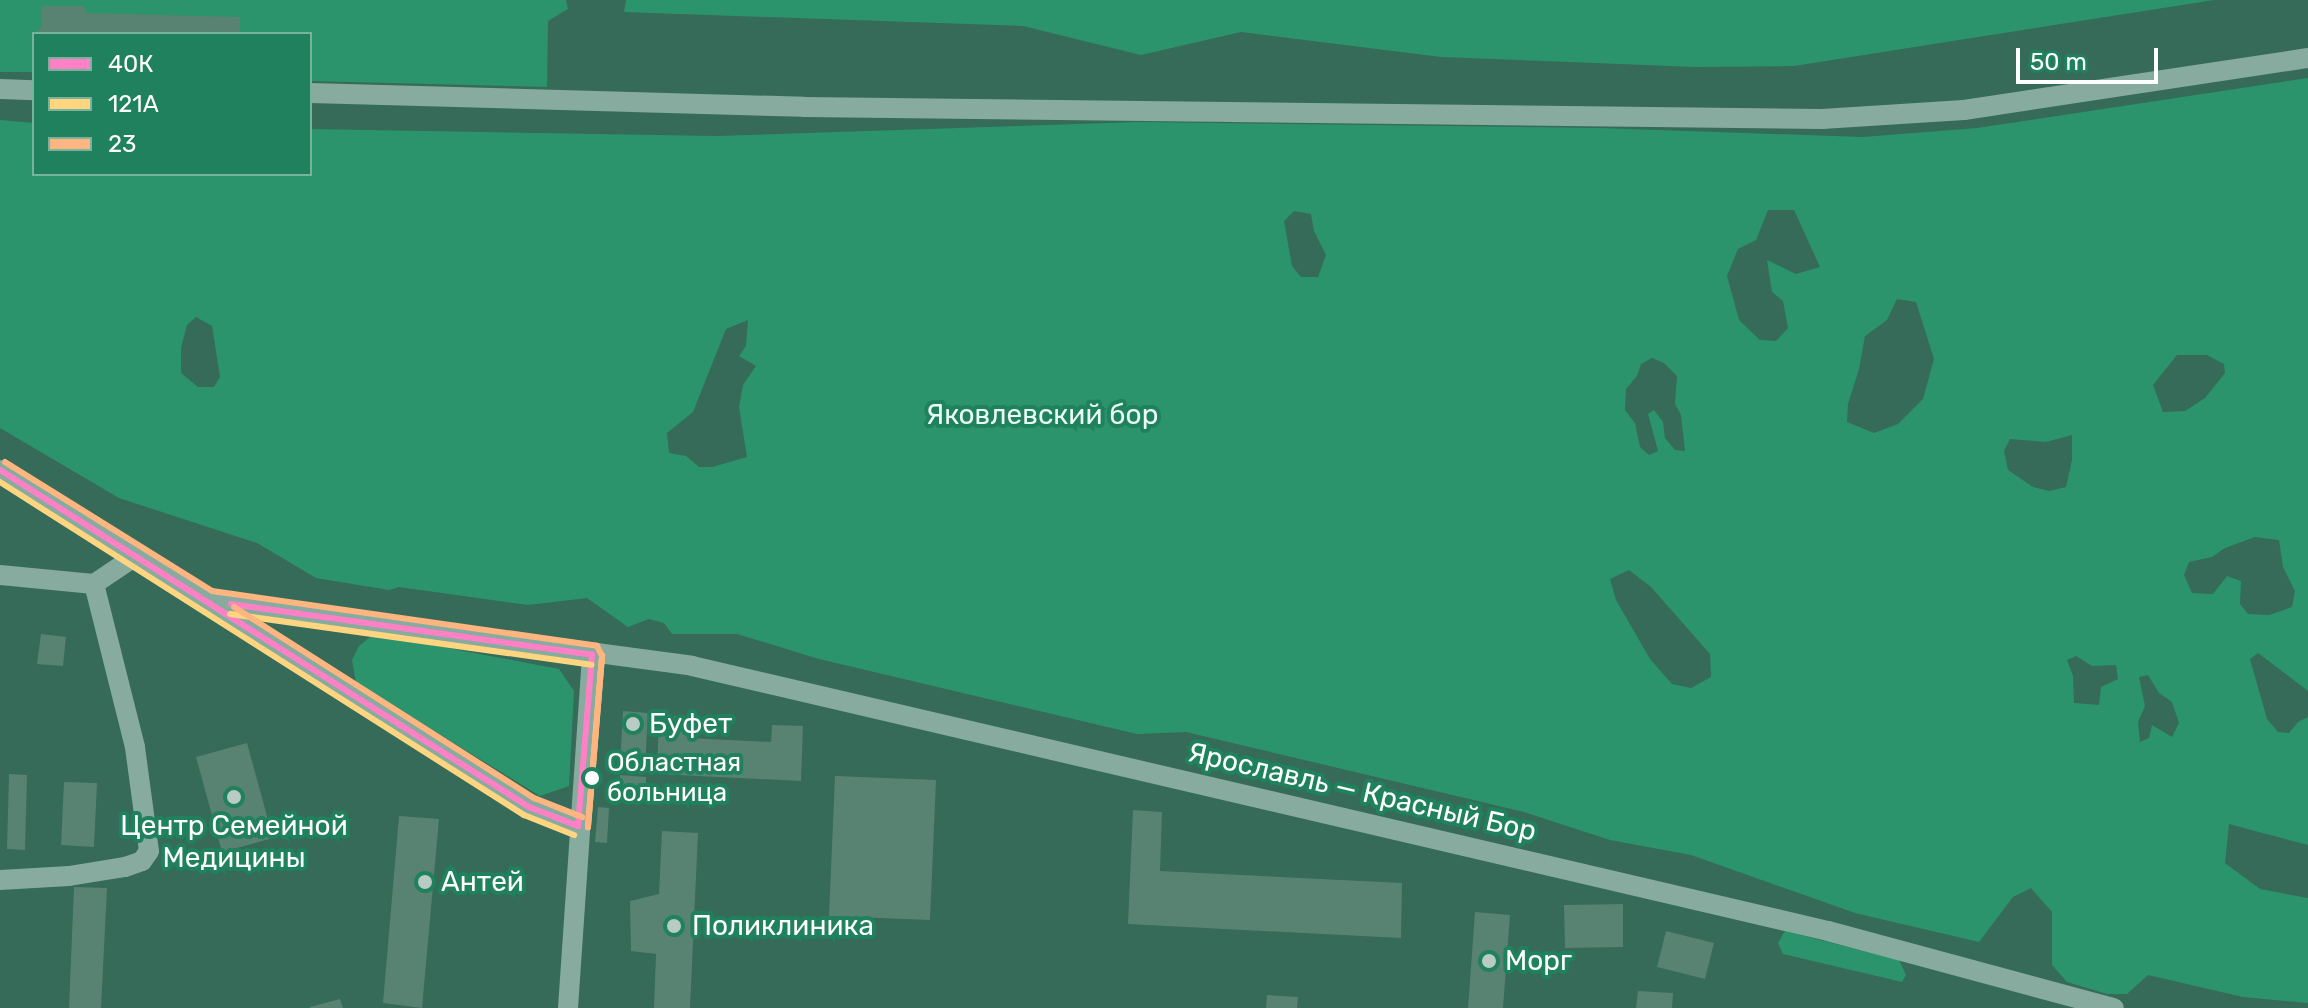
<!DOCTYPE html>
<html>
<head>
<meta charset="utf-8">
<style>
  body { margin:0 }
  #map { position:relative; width:2308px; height:1008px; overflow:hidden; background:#356b58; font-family:Rubik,sans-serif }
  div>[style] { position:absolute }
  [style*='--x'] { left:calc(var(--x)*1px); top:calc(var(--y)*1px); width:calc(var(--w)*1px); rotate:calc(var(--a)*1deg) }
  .green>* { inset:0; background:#2b946c }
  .building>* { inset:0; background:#588272 }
  .minor>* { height:20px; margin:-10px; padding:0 10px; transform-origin:10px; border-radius:10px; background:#87ab9e }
  .bus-1>* { height:6px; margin:-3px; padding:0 3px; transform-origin:3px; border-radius:3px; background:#ff80c5 }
  .bus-2>* { height:6px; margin:-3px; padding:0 3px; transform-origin:3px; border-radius:3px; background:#ffd580 }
  .bus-3>* { height:6px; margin:-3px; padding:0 3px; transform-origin:3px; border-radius:3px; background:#ffb580 }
  .dots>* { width:22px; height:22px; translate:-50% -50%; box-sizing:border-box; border:4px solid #1f815e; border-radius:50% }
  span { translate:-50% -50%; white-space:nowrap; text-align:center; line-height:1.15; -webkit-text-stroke:8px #1f815e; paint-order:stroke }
  .bus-label { font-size:26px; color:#fff }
  .left { translate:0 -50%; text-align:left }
  .park-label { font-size:28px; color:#e9fcf5 }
  .poi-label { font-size:28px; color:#fff }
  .street-label { font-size:28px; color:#fff }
  .legend { position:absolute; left:32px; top:32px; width:280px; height:144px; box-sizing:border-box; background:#1f815e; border:2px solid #79b39e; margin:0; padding:10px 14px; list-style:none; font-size:24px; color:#fff }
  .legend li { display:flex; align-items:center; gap:16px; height:40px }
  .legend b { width:40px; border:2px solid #79b39e }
  .scale { position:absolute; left:2016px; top:48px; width:142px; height:36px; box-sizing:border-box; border:4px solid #fff; border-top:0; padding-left:10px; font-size:24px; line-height:28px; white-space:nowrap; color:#fff; -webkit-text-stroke:6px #1f815e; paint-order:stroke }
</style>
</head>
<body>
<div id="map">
  <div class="green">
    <i style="clip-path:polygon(0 0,566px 0,568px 9px,548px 21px,547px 87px,310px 81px,310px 34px,34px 34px,34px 72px,0 72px)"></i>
    <i style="clip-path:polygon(626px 0,2214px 0,1794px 66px,1696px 67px,1441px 57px,1241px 32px,1141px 55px,1023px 26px,624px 12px)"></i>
    <i style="clip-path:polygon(evenodd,2308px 78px,2308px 691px,2258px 653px,2250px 659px,2267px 719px,2278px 732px,2289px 733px,2298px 722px,2308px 717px,2308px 845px,2229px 824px,2225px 863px,2260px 889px,2308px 898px,2308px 1003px,2243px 997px,2148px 975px,2127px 994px,2107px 994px,2067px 982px,2052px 965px,2052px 912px,2031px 888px,2013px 897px,1979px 942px,1855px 913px,1691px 855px,1610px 840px,1524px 812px,1186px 732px,1137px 734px,819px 659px,737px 634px,672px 634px,664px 623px,649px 619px,628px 627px,587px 598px,528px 605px,399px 587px,389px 590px,316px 578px,257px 543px,119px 498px,0 428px,0 120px,34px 123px,34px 174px,310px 174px,310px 129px,717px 136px,1138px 122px,1599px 128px,1863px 137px,1977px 128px,2308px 78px,1768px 210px,1794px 210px,1820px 267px,1796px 274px,1767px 260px,1772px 292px,1783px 301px,1788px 328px,1776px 341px,1760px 340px,1739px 320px,1727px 276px,1738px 249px,1756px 240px,1768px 210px,2308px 78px,1294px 211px,1311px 214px,1314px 231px,1326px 255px,1318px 277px,1301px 277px,1292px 266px,1284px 221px,1294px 211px,2308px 78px,1897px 299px,1916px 302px,1934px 359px,1923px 399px,1898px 424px,1874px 433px,1847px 422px,1848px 404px,1859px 369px,1865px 336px,1887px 320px,1897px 299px,2308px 78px,196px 317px,212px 326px,220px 377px,214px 387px,198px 387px,181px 373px,181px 348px,187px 325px,196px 317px,2308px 78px,748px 320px,746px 346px,739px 356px,756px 366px,743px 385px,739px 407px,747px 457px,712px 467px,699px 467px,686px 456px,669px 453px,667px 433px,693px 412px,726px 329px,748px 320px,2308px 78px,2177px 355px,2207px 355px,2224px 364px,2225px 373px,2205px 398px,2185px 411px,2163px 412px,2153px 385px,2177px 355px,2308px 78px,1652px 358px,1664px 363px,1677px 376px,1675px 404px,1681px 415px,1685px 451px,1675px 450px,1665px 438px,1663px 422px,1654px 410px,1648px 414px,1658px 451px,1649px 455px,1640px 447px,1635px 423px,1625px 410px,1626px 389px,1637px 376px,1641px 364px,1652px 358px,2308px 78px,2072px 435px,2072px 460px,2066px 487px,2049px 491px,2033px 487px,2008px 470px,2004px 451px,2010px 439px,2046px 442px,2072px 435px,2308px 78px,2255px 537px,2279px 540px,2283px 567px,2295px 591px,2292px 607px,2269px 615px,2248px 614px,2240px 604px,2241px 581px,2227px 576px,2213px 594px,2192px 593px,2184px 575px,2189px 562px,2212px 557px,2225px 548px,2255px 537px,2308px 78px,1629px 570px,1651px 587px,1710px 654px,1711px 677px,1691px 688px,1672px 684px,1650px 659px,1616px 600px,1610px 579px,1629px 570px,2308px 78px,2076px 656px,2092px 666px,2116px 665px,2118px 679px,2101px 687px,2099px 705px,2074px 703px,2073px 676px,2067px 660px,2076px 656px,2308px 78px,2148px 675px,2159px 693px,2172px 702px,2179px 723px,2172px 737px,2152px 725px,2149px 738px,2140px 742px,2138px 722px,2145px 706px,2139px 677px,2148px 675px)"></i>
    <i style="clip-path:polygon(374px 634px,559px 669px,574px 691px,569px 786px,540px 796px,356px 683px,352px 660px,359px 646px)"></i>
    <i style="clip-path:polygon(1785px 931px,1899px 960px,1906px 975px,1902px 982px,1783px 954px,1778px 943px)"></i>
  </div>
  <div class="building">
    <i style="clip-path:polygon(42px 6px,85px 6px,85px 13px,240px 17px,240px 34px,33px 34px,42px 27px)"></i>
    <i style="clip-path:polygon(41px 634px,66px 637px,63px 666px,37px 664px)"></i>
    <i style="clip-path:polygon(623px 711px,648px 713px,645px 768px,620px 766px)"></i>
    <i style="clip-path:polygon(659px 715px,690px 717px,689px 738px,771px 742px,772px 725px,803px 726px,801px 781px,657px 774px)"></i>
    <i style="clip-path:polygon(247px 743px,273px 838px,222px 852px,196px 757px)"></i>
    <i style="clip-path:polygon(9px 774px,27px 775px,25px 850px,7px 849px)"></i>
    <i style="clip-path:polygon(620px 775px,646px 777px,646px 786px,619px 785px)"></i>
    <i style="clip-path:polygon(835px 776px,936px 780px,930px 920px,829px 916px)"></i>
    <i style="clip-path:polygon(64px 782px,97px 783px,94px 847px,61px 845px)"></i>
    <i style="clip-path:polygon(598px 807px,609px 808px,607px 843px,595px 842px)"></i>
    <i style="clip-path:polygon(1133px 810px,1162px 812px,1160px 871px,1402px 883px,1401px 938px,1128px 924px)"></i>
    <i style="clip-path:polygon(399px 816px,439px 819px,422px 1008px,383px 1003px)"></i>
    <i style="clip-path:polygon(662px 831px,698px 833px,690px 1008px,654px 1008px,656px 954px,631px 951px,630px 901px,659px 894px)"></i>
    <i style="clip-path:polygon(74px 887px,107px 888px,101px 1008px,69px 1008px)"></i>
    <i style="clip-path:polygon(1623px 904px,1623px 947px,1565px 948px,1564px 905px)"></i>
    <i style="clip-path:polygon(1475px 912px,1510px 915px,1503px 1008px,1468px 1008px)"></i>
    <i style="clip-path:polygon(1666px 931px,1714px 943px,1705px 979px,1657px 967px)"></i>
    <i style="clip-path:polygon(1638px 991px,1673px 993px,1672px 1008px,1636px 1008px)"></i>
    <i style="clip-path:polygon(1267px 995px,1298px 997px,1297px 1008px,1266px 1008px)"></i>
    <i style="clip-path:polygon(340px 999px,343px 1008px,310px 1008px,310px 1007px)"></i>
  </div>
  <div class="minor">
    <i style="--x:0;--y:89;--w:34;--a:2"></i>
    <i style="--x:310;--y:93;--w:494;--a:1.6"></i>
    <i style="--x:804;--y:107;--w:1018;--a:0.68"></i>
    <i style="--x:1822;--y:119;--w:142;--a:-3.6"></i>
    <i style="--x:1964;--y:110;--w:348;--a:-8.6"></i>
    <i style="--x:0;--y:470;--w:627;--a:32.5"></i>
    <i style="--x:529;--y:807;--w:53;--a:21.2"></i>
    <i style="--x:0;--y:575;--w:94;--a:5.5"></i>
    <i style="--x:94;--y:584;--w:52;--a:-34"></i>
    <i style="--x:208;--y:601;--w:488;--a:7.6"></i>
    <i style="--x:692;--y:666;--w:1166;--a:13.13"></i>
    <i style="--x:1828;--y:931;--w:296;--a:15.1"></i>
    <i style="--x:0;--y:880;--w:69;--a:-3.3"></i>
    <i style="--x:69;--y:876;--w:57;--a:-9.1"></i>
    <i style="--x:125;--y:867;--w:18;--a:-19"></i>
    <i style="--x:142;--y:861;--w:12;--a:-55"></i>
    <i style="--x:149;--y:851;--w:105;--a:-97.7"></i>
    <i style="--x:135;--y:747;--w:168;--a:-104.1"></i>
    <i style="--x:568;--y:1008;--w:354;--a:-86.1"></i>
  </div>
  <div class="bus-1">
    <i style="--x:0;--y:470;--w:627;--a:32.5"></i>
    <i style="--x:529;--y:807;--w:53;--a:21.2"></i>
    <i style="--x:231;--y:604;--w:365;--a:8"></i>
    <i style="--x:578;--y:826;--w:172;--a:-85.3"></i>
  </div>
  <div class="bus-2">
    <i style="--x:0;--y:482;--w:621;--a:32.44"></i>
    <i style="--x:524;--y:815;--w:54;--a:21.8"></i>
    <i style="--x:230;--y:614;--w:365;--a:8"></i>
    <i style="--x:588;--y:827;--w:172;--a:-85.3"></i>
  </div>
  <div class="bus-3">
    <i style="--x:5;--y:462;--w:244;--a:31.9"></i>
    <i style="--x:212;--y:591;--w:389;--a:8.1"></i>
    <i style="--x:597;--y:646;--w:11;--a:63"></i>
    <i style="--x:602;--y:656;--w:172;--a:94.7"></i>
    <i style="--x:234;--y:607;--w:356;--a:32.5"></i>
    <i style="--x:534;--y:798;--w:52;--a:21.6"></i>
  </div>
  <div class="dots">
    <i style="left:633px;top:724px;background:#b8cbc5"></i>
    <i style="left:592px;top:778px;background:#fff"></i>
    <i style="left:234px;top:797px;background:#b8cbc5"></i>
    <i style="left:425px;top:882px;background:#b8cbc5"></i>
    <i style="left:674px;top:926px;background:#b8cbc5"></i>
    <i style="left:1489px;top:961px;background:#b8cbc5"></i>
  </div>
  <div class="bus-label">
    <span class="left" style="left:607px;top:778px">Областная<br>больница</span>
  </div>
  <div class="park-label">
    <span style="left:1042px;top:415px">Яковлевский бор</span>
  </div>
  <div class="poi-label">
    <span class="left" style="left:649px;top:724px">Буфет</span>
    <span style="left:234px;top:842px">Центр Семейной<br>Медицины</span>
    <span class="left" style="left:441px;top:882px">Антей</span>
    <span class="left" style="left:692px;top:926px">Поликлиника</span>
    <span class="left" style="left:1505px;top:961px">Морг</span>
  </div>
  <div class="street-label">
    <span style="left:1362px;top:792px;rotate:13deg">Ярославль — Красный Бор</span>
  </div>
  <ul class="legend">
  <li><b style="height:10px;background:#ff80c5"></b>40К</li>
  <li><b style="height:10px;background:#ffd580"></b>121А</li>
  <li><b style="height:10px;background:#ffb580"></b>23</li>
  </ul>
  <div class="scale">50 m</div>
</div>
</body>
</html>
